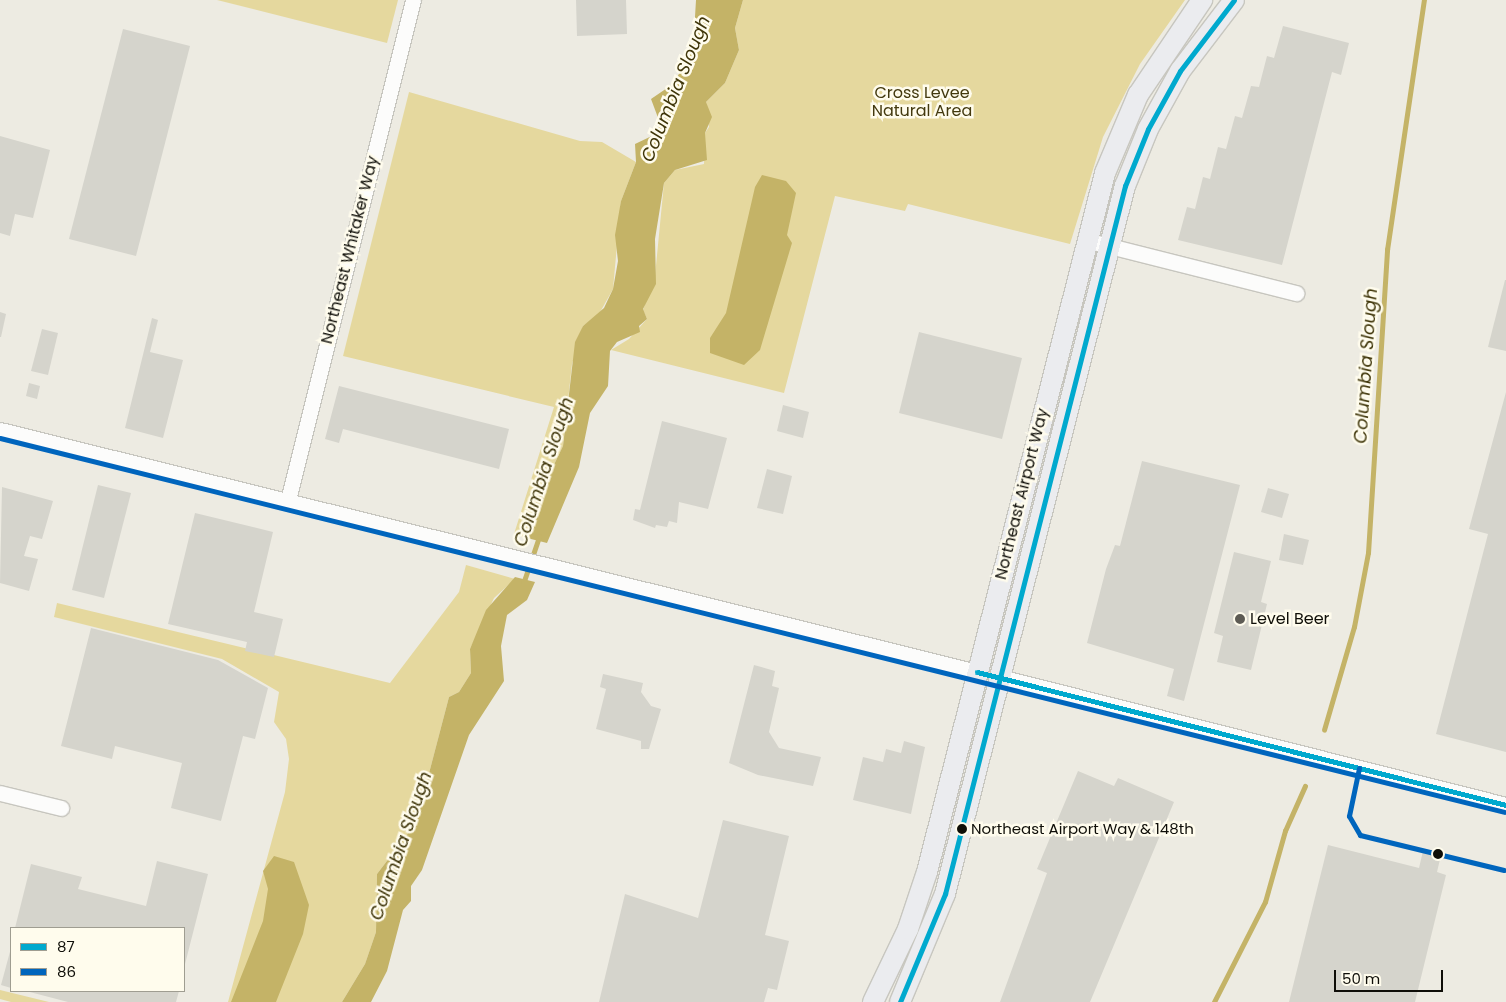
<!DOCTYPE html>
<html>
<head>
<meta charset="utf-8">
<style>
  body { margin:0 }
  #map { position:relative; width:1506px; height:1002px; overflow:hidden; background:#edebe2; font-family:Poppins,sans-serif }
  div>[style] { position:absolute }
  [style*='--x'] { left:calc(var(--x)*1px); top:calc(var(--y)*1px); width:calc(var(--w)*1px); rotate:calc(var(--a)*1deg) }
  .green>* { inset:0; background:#e5d89e }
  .water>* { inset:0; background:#c4b367 }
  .stream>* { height:4.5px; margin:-2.25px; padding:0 2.25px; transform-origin:2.25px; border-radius:2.25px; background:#c4b367 }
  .building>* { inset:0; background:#d5d4cc }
  .roads { filter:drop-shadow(1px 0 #c7c6bf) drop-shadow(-1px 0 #c7c6bf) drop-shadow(0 1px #c7c6bf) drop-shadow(0 -1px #c7c6bf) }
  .minor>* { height:15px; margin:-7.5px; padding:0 7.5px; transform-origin:7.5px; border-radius:7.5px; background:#fcfcfb }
  .major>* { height:20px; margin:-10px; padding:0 10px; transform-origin:10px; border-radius:10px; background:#ebecef }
  .bus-1>* { height:5px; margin:-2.5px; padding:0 2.5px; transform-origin:2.5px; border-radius:2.5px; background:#00a9ce }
  .bus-2>* { height:5px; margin:-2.5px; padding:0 2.5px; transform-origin:2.5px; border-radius:2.5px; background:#0065bd }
  .dots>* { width:14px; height:14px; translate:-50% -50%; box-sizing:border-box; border:2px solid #fffced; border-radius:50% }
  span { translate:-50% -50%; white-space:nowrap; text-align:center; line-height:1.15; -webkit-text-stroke:5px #fffced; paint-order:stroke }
  .bus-label { font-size:15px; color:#0f0e08 }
  .left { translate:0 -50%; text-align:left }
  .park-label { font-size:16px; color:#43390e }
  .street-label { font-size:16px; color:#0f0e08 }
  .poi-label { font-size:16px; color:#0f0e08 }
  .water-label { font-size:18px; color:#3f3509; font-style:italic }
  .legend { position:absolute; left:10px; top:927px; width:175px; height:65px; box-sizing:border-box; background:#fffced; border:1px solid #9f9d91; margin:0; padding:6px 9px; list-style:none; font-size:15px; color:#0f0e08 }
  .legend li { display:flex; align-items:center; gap:10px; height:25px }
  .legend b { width:25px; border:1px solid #9f9d91 }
  .scale { position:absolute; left:1334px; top:970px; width:109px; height:22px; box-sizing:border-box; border:2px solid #0f0e08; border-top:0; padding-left:6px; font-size:15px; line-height:18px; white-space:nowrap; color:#0f0e08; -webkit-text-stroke:4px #fffced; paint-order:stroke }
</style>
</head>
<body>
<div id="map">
  <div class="green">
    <i style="clip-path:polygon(217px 0,398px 0,387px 43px)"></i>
    <i style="clip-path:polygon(743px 0,1185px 0,1140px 64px,1103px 137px,1070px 244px,908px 204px,905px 211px,835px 196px,784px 393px,611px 350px,629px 339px,647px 319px,643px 310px,655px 276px,664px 183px,675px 170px,704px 164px,705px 133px,709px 127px,706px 102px,725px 83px,739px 50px,735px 28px)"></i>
    <i style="clip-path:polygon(409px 92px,580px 141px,602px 142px,636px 162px,621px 201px,613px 289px,599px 314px,583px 326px,572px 364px,563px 446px,536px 502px,527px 538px,514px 534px,554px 407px,343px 356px)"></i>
    <i style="clip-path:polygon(466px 565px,515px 579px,494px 598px,470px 649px,471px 673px,459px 692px,449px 697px,416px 823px,377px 874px,376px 932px,365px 964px,342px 1002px,228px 1002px,285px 792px,289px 759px,286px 739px,274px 722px,279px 692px,222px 659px,54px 617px,57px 603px,390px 683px,459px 592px)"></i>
    <i style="clip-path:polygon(0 990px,49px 1002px,11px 1002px,0 999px)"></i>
  </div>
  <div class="water">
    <i style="clip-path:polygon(696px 0,743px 0,735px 28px,739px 50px,725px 83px,706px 102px,712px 117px,705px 133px,707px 160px,675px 170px,664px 183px,655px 239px,656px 284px,643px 309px,647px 319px,639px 326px,640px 332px,617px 342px,610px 351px,608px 386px,590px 413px,579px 467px,547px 543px,527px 538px,536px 502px,563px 446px,575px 342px,583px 326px,604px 308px,613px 289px,618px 261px,615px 235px,621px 201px,636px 162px,635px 144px,656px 134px,660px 123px,651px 99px,673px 84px,693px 50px)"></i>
    <i style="clip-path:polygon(762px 175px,786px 181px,796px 193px,787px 235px,792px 243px,760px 350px,744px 365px,710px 353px,710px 338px,726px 313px,755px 187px)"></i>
    <i style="clip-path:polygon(515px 577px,535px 582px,527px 600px,507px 615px,501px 646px,504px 681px,469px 735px,422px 870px,411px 886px,411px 901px,403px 910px,387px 971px,371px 1002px,342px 1002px,365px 964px,376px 932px,377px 874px,416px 823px,449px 697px,459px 692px,471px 673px,470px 649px,486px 610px)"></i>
    <i style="clip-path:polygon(274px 856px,294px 862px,309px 905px,303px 934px,276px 1002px,231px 1002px,263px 921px,268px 889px,263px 871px)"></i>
  </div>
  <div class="stream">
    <i style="--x:523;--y:584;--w:50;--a:-71.2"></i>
    <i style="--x:1324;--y:730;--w:107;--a:-73.8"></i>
    <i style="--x:1354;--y:627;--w:75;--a:-79.3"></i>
    <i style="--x:1368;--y:553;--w:304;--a:-86.4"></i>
    <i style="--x:1387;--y:250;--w:253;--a:-81.6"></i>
    <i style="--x:1214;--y:1002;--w:112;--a:-63"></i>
    <i style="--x:1265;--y:902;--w:74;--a:-74.3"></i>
    <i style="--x:1285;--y:831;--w:49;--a:-66"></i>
  </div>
  <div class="building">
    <i style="clip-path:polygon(576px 0,626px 0,627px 34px,577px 36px)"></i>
    <i style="clip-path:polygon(1283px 26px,1349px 43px,1341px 75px,1332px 72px,1282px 265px,1178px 240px,1187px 207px,1195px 209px,1203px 177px,1210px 179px,1218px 147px,1226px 149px,1235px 116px,1242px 118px,1251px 86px,1259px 87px,1267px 56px,1274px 58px)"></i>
    <i style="clip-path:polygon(123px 29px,190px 46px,136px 256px,69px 239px)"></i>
    <i style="clip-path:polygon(0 136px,50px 150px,33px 218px,15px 214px,10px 236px,0 233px)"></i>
    <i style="clip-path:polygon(1505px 280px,1506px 280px,1506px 351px,1488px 347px)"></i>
    <i style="clip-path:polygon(0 312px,6px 314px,1px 337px,0 337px)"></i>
    <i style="clip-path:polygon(152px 318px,158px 320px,150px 352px,183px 360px,163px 438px,125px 428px)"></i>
    <i style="clip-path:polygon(42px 329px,58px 333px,48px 375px,31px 371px)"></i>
    <i style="clip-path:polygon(919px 332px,1022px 358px,1002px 439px,899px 413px)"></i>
    <i style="clip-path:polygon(29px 383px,40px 386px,37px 399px,26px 396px)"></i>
    <i style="clip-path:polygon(339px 386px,509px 429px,499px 469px,343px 429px,339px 443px,325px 439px)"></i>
    <i style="clip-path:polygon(1506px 392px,1506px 752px,1436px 734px,1488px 534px,1469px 529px)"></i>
    <i style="clip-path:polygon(783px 405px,809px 412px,803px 438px,777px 431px)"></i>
    <i style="clip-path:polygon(662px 421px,727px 438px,708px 509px,679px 502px,677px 523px,669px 521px,667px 527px,656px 525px,655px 528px,633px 520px,635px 509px,640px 510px)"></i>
    <i style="clip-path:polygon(1142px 461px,1240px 485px,1184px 701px,1167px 696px,1174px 669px,1087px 643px,1106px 569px,1115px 545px,1120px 546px)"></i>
    <i style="clip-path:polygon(767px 469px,792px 476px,783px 514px,757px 508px)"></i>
    <i style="clip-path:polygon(98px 485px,131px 493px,104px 598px,72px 590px)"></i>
    <i style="clip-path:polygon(2px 487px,53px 501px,42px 539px,30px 536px,24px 556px,38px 559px,29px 591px,0 583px)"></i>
    <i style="clip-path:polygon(1268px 488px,1289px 494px,1282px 518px,1261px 512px)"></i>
    <i style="clip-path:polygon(195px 513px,273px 532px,254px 612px,283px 619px,274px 657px,245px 651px,247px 642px,168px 624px)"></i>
    <i style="clip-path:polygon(1284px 534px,1309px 540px,1303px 565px,1279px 560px)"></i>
    <i style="clip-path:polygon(1234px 552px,1271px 561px,1261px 602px,1267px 604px,1251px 670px,1217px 662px,1223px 636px,1214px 633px)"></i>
    <i style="clip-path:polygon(91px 628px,218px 660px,268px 688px,255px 739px,243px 736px,221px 821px,171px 808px,182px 763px,115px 746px,112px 759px,61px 746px)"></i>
    <i style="clip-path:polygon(754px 665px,775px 671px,772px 686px,779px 688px,769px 732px,779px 748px,821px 757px,813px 786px,758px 775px,729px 763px)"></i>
    <i style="clip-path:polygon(603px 674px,643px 683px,641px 692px,651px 706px,661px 709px,649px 749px,641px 749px,641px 741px,596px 729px,606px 689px,600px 687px)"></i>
    <i style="clip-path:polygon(904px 741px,925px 747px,911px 814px,853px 800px,863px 757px,883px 762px,886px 749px,901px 753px)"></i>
    <i style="clip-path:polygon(1078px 771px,1114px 786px,1118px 778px,1174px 802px,1090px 1002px,1000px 1002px,1047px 873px,1037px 869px)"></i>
    <i style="clip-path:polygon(723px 820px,789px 836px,765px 935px,789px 941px,777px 990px,768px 988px,764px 1002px,599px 1002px,625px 894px,698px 918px)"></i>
    <i style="clip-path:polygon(1328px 845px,1419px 868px,1423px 851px,1441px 855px,1437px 872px,1446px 875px,1415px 1002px,1289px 1002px)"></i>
    <i style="clip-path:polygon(157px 861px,208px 874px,184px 968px,184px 928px,15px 928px,31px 864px,82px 877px,78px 889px,146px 906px)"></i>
    <i style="clip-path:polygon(11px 948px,11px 988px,1px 985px)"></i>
    <i style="clip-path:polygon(26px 991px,179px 991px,176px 1002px,68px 1002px)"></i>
  </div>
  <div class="roads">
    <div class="minor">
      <i style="--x:1086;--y:240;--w:217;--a:14.2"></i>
      <i style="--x:0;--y:430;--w:1007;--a:13.91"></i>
      <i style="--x:288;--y:500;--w:515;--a:-75.96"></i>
      <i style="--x:1000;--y:677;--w:522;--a:14.2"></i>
      <i style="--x:0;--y:793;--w:63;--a:13.8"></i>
    </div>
    <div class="major">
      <i style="--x:873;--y:1002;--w:81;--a:-64.4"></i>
      <i style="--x:908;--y:929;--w:60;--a:-71.6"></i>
      <i style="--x:927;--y:872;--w:721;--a:-75.71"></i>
      <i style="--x:1105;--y:173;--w:85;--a:-67.1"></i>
      <i style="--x:1138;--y:95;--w:115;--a:-56"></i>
      <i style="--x:900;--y:1002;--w:117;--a:-67.4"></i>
      <i style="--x:945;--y:894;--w:731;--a:-75.74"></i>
      <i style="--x:1125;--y:186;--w:61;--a:-68"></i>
      <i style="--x:1148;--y:129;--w:66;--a:-61.1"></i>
      <i style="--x:1180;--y:71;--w:89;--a:-52.7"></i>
    </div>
  </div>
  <div class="bus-1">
    <i style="--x:977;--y:672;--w:545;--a:14.11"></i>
    <i style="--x:900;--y:1002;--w:117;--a:-67.4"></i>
    <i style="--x:945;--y:894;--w:731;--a:-75.74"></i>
    <i style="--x:1125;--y:186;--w:61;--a:-68"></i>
    <i style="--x:1148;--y:129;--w:66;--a:-61.1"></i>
    <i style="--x:1180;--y:71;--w:89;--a:-52.7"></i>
  </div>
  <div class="bus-2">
    <i style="--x:0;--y:438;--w:1550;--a:13.96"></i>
    <i style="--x:1359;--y:768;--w:49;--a:101.8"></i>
    <i style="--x:1349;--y:816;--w:22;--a:60"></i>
    <i style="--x:1360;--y:835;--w:148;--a:13.7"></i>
  </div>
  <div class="dots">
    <i style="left:1240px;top:619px;background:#5d5b54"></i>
    <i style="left:962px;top:829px;background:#0f0e08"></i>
    <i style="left:1438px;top:854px;background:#0f0e08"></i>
  </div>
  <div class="bus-label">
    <span class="left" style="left:971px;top:829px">Northeast Airport Way &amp; 148th</span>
  </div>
  <div class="park-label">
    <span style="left:922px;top:102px">Cross Levee<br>Natural Area</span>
  </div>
  <div class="street-label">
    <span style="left:350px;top:250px;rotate:-76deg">Northeast Whitaker Way</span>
    <span style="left:1022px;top:494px;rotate:-76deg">Northeast Airport Way</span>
  </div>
  <div class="poi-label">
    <span class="left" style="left:1250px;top:619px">Level Beer</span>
  </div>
  <div class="water-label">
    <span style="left:676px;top:89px;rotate:-68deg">Columbia Slough</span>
    <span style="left:1366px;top:366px;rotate:-86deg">Columbia Slough</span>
    <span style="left:544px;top:472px;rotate:-72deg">Columbia Slough</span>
    <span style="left:401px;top:846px;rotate:-71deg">Columbia Slough</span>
  </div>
  <ul class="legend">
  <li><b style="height:6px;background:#00a9ce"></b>87</li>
  <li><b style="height:6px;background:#0065bd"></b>86</li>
  </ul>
  <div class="scale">50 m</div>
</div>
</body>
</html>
